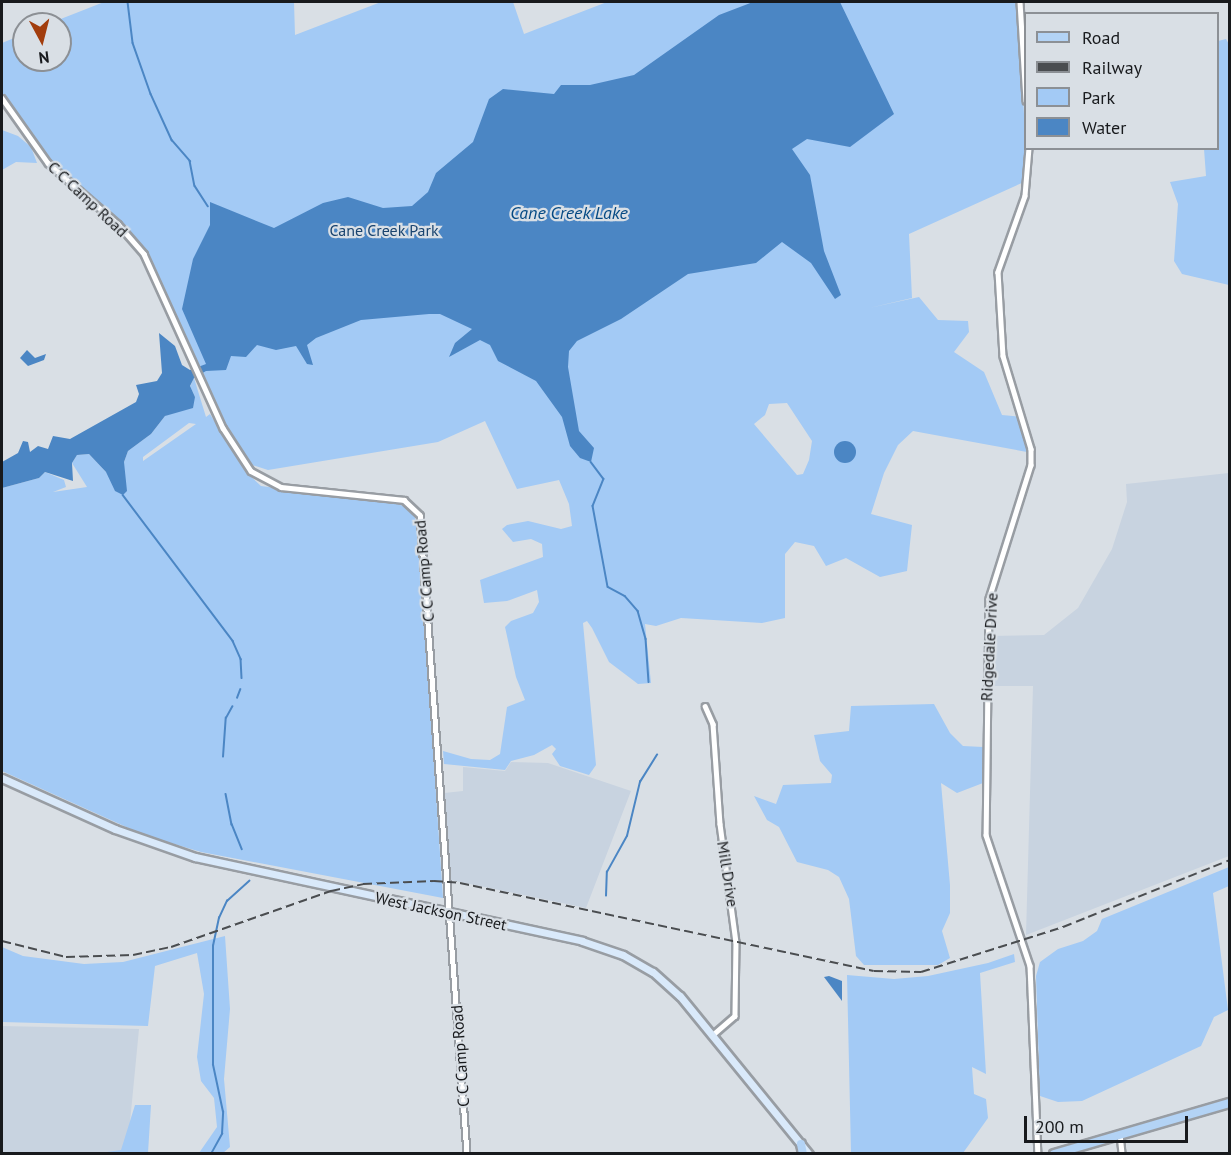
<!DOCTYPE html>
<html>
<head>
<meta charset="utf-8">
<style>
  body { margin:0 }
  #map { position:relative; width:1231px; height:1155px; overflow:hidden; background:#d9dfe5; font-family:"PT Sans",sans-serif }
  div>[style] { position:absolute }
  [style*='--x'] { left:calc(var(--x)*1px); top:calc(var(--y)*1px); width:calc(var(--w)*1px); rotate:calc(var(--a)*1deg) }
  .built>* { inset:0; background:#c8d3e0 }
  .green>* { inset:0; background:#a3caf5 }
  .water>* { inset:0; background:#4b86c4 }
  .round { border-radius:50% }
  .stream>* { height:1.5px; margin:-0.75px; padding:0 0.75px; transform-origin:0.75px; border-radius:0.75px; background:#4b86c4 }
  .roads { filter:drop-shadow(2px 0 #989da3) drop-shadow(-2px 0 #989da3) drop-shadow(0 2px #989da3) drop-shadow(0 -2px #989da3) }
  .street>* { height:4.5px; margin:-2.25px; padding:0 2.25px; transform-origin:2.25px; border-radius:2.25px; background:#fff }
  .secondary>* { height:7px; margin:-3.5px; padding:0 3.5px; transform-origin:3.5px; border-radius:3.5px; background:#d9e9fa }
  .primary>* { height:8px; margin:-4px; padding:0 4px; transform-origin:4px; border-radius:4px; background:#b3d3f5 }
  .rail>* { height:1.5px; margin-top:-0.75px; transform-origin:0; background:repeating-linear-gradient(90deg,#4a4d50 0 9px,transparent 0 13.5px) }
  span { translate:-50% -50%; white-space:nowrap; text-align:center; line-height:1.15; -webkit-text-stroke:4.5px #d9dfe5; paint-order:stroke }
  .street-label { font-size:16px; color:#181a1d }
  .park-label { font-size:16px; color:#1a446f }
  .water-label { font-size:18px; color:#044983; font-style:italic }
  .frame { position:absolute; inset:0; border:3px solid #181a1d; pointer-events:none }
  .legend { position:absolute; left:1024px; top:12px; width:195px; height:138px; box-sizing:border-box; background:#d9dfe5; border:2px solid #8c9095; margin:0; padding:8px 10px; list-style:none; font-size:18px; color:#181a1d }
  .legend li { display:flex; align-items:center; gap:12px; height:30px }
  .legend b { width:30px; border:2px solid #8c9095 }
  .north { position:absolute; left:12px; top:12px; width:60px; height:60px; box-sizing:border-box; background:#d9dfe5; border:2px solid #8c9095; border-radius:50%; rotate:173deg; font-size:16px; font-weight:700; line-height:24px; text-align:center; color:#181a1d }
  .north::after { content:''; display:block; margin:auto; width:21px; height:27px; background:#a23d0d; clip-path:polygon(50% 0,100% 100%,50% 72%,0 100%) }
  .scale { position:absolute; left:1024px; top:1116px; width:164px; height:27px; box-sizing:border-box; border:3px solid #181a1d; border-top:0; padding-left:8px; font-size:18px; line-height:21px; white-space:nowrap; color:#181a1d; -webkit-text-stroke:4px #d9dfe5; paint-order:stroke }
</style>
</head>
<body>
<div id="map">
  <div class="built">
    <i style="clip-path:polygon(1229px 473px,1229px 856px,1026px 935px,1033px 686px,989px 686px,991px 636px,1044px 635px,1078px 608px,1112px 549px,1127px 502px,1126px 484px)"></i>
    <i style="clip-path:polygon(511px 762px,548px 763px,631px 791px,586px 908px,451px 880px,444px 793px,463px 791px,463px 767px,505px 771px)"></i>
    <i style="clip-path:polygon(2px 1026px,139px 1029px,127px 1153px,2px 1154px)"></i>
  </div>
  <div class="green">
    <i style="clip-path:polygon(evenodd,104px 2px,294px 2px,295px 35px,381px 2px,513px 2px,524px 34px,607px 2px,1017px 2px,1025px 130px,1024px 182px,909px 234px,912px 298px,869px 308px,919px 297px,938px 320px,968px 321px,969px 332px,954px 352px,984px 372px,1002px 415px,1022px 417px,1027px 452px,913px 431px,898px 445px,884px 473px,871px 514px,912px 525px,907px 571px,880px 577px,846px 558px,826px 566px,814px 546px,795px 542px,785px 554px,785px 618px,762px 623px,681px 618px,656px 626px,645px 624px,651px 683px,638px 684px,609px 662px,592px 628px,587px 621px,583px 623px,596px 765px,589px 775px,560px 766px,552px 754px,556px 749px,552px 745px,534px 755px,511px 761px,505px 770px,444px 764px,443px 751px,471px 759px,490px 760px,500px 754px,507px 707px,525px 700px,516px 677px,505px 627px,511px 621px,533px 613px,539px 602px,537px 590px,507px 601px,484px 603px,480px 580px,543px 557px,542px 544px,531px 539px,513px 542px,502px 529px,507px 525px,528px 521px,561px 529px,572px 526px,569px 504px,559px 480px,517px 489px,485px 421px,438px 442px,268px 470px,249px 464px,232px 439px,142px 246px,119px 221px,58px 170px,2px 93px,2px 43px,24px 34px,24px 60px,60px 60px,60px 24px,48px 24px,104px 2px,787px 403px,812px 441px,809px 460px,803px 474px,797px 475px,754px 424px,765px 415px,769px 404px,787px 403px)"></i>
    <i style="clip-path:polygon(1226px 39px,1230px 46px,1229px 285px,1182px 274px,1174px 261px,1178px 204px,1170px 182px,1206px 176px,1204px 149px,1218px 148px,1218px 41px)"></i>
    <i style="clip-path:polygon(2px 130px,18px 136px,31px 147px,37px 163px,16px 162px,2px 170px)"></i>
    <i style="clip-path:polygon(evenodd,194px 378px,206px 417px,210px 414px,245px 471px,261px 486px,399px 504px,412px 511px,418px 525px,443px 898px,201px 852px,144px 835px,2px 771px,2px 488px,39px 478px,45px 472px,64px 480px,66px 487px,53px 492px,87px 487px,72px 463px,77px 455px,89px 454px,106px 472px,124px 462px,128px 451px,151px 434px,165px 416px,195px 397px,190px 387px,194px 378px,189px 423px,196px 424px,143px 461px,143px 457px,189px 423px)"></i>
    <i style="clip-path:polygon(934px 704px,950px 733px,963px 746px,983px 747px,983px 783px,957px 793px,941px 783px,950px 885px,950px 913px,942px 931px,950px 958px,938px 965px,864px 965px,856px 956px,849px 899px,839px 877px,828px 870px,797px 862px,779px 827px,767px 820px,754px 796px,776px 804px,783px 785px,831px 783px,832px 775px,820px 761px,814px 735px,849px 731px,851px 706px)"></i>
    <i style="clip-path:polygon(1229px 867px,1229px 886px,1213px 893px,1228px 1010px,1214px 1017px,1201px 1046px,1082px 1101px,1058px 1102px,1040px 1096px,1036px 976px,1040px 962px,1058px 949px,1083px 941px,1097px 931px,1102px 919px)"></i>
    <i style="clip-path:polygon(225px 936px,230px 1009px,224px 1079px,230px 1147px,223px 1153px,199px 1153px,217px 1127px,214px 1098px,201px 1081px,197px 1057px,204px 994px,197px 953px,155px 966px,148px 1026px,2px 1022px,2px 947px,23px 956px,84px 964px,123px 962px)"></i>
    <i style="clip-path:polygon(1014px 954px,1015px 962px,980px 973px,986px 1074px,972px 1067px,974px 1094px,986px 1099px,988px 1118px,963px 1153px,851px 1153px,847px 975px,894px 979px,928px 976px,988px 963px)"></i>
    <i style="clip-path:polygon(135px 1105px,151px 1105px,148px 1153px,100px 1153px,121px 1150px)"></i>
  </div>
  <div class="water">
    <i style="clip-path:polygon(753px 2px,840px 2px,894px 114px,850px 147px,807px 139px,792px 149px,810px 175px,824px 251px,841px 295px,835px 299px,811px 263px,782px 242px,756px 263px,688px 274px,621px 319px,577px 341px,569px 351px,568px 367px,579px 431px,594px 448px,591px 462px,580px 458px,570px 446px,562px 417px,536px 381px,498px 361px,490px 345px,480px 340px,449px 357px,455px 343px,472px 329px,440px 314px,429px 314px,361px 320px,316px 338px,307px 345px,313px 365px,307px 364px,296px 346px,276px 350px,257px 345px,246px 357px,231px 356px,226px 370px,206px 371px,194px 378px,190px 386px,195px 397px,193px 408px,165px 416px,151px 434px,128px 451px,124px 462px,127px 491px,123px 495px,115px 491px,106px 472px,89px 454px,77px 455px,72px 463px,73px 481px,45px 472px,39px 478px,2px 488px,2px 462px,18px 453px,23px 441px,28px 442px,30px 452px,38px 446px,48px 449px,53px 436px,70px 439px,136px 402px,139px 394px,136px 385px,157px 381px,162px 373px,159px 333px,175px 346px,182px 365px,190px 370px,206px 364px,182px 309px,193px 259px,210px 225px,210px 202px,274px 228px,323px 203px,348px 197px,383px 208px,412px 206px,428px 192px,436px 173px,473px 142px,489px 99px,503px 89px,554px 94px,561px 85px,590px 85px,634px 75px,719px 15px)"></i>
    <i style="clip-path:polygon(27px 350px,35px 358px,46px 354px,44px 360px,28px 366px,20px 358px)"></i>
    <i class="round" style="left:834px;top:441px;width:22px;height:22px"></i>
    <i style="clip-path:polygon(829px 976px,842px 981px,842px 1001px,824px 977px)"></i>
  </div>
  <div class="stream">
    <i style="--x:128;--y:2;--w:41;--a:83"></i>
    <i style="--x:133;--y:43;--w:54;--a:70.6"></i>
    <i style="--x:151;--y:94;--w:51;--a:65.5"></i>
    <i style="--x:172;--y:140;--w:28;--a:49"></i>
    <i style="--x:190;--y:161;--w:25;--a:79"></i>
    <i style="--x:195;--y:186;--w:24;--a:57"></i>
    <i style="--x:591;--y:462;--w:21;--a:53"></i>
    <i style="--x:604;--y:479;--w:29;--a:112"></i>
    <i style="--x:593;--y:506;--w:82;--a:79.5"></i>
    <i style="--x:608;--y:587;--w:19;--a:28"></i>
    <i style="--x:625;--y:596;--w:20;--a:49"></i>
    <i style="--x:638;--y:611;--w:29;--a:74"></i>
    <i style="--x:646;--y:639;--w:43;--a:86"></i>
    <i style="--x:123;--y:495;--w:183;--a:53"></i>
    <i style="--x:233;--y:641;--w:20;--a:66"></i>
    <i style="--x:241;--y:659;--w:19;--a:87"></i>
    <i style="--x:237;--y:698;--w:9;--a:-69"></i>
    <i style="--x:223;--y:757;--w:39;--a:-86"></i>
    <i style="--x:226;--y:718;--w:13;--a:-61"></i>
    <i style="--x:226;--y:794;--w:31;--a:79"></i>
    <i style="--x:232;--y:824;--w:27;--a:68"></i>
    <i style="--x:606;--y:896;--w:24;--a:-88"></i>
    <i style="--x:607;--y:872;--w:41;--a:-60.9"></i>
    <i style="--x:627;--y:836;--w:56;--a:-76.5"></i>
    <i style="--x:640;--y:782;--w:32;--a:-58"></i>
    <i style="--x:211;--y:1154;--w:23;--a:-61"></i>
    <i style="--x:222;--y:1134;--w:22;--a:-87"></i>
    <i style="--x:223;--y:1112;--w:48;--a:-102"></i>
    <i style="--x:213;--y:1065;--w:119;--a:-90"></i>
    <i style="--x:213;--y:946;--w:29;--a:-78"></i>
    <i style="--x:219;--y:918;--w:19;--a:-65"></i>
    <i style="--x:227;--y:901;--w:30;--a:-42"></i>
  </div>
  <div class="roads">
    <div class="street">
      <i style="--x:1020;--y:2;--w:99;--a:86.5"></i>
      <i style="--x:2;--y:98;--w:80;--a:54.7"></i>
      <i style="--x:48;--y:163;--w:93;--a:41.1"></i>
      <i style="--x:118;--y:224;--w:40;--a:49"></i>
      <i style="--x:144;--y:254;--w:191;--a:65.6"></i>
      <i style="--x:223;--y:428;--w:51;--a:56.9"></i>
      <i style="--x:251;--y:471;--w:34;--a:28"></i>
      <i style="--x:281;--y:487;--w:124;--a:6"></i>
      <i style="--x:404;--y:500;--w:22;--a:43"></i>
      <i style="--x:420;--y:515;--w:641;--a:85.79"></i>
      <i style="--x:1029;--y:148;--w:48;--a:94.8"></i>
      <i style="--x:1025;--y:196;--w:81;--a:109.6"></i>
      <i style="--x:998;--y:272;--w:84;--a:86.6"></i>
      <i style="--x:1003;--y:356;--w:97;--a:73.2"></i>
      <i style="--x:1031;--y:449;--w:16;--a:90"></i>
      <i style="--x:1031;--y:465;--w:140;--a:107.4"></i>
      <i style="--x:989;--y:599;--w:236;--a:90.7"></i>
      <i style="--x:986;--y:835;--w:138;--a:71.4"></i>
      <i style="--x:1030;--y:966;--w:188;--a:87.6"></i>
      <i style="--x:705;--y:706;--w:20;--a:66"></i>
      <i style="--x:713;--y:724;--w:100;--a:86"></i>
      <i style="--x:720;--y:824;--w:119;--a:82.3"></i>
      <i style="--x:736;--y:942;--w:74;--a:90.8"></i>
      <i style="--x:735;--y:1016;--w:29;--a:139"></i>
      <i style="--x:1120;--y:1134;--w:20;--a:84"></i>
    </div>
    <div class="secondary">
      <i style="--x:2;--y:778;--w:124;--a:24.3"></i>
      <i style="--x:115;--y:829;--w:85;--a:19.3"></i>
      <i style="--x:195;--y:857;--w:396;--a:12.2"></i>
      <i style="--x:582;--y:941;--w:43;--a:18.9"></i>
      <i style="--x:623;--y:955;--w:34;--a:30"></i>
      <i style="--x:653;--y:972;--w:36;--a:42"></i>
      <i style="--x:680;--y:996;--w:204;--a:50.8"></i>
    </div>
    <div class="primary">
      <i style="--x:801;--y:1144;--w:10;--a:79"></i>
      <i style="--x:1054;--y:1154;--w:183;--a:-16.2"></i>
    </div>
  </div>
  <div class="rail">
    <i style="--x:2;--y:941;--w:66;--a:14"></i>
    <i style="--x:66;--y:957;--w:67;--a:-1.7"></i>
    <i style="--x:133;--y:955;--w:39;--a:-12"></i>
    <i style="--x:171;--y:947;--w:170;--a:-19.3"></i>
    <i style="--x:331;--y:891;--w:33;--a:-12"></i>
    <i style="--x:363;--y:884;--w:71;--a:-2.4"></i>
    <i style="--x:434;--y:881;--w:26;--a:4"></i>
    <i style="--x:460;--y:883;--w:423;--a:12"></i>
    <i style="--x:874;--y:971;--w:47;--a:1.2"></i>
    <i style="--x:921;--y:972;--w:149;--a:-17.6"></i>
    <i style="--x:1063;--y:927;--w:180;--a:-21.9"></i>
  </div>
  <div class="street-label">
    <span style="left:88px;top:199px;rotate:43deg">C C Camp Road</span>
    <span style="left:424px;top:571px;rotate:-95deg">C C Camp Road</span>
    <span style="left:989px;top:647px;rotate:-87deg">Ridgedale Drive</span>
    <span style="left:728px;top:874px;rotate:81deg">Mill Drive</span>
    <span style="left:441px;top:911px;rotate:12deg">West Jackson Street</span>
    <span style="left:460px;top:1056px;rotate:-94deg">C C Camp Road</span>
  </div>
  <div class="park-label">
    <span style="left:384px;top:230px">Cane Creek Park</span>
  </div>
  <div class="water-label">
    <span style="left:569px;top:213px">Cane Creek Lake</span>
  </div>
  <div class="frame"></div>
  <ul class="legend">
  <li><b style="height:8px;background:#b3d3f5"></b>Road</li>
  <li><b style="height:8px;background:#4a4d50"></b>Railway</li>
  <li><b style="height:16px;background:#a3caf5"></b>Park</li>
  <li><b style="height:16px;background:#4b86c4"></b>Water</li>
  </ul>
  <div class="north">N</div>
  <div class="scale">200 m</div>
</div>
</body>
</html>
